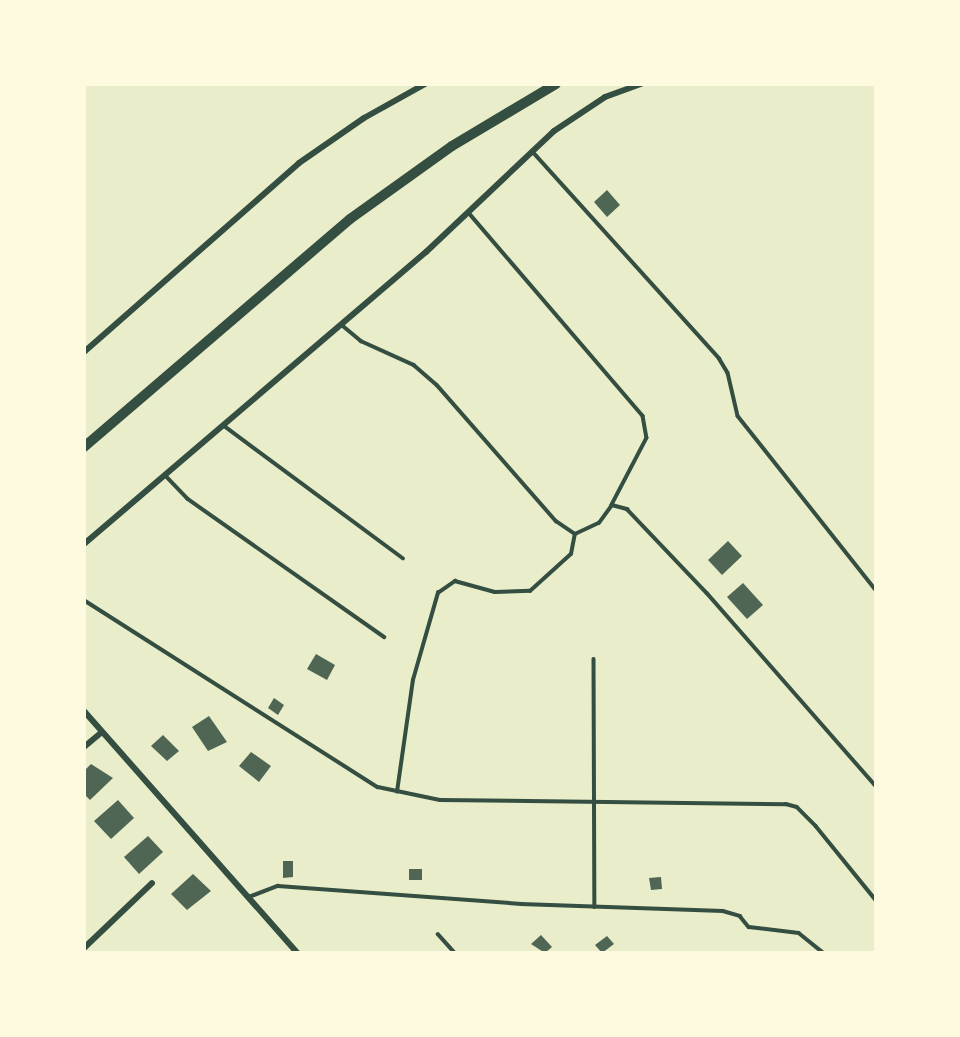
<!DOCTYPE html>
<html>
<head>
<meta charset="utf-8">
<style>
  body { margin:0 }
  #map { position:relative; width:960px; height:1037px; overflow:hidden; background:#e9edc9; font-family:"IBM Plex Serif",serif }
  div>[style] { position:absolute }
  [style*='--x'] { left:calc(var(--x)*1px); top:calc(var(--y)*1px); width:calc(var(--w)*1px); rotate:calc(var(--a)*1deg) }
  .building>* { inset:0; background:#4f6655 }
  .service>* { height:3.5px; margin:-1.75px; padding:0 1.75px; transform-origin:1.75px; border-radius:1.75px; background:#344e41 }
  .minor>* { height:6px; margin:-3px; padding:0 3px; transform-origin:3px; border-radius:3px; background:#344e41 }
  .trunk>* { height:10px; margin:-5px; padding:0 5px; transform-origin:5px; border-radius:5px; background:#344e41 }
  span { translate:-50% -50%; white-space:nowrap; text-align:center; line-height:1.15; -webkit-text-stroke:7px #fefae0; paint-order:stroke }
  .frame { position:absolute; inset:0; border:86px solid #fefae0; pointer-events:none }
</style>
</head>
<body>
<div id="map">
  <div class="building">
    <i style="clip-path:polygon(607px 190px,620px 205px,607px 217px,594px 202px)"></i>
    <i style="clip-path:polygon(728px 541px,742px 556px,722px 575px,708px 560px)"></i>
    <i style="clip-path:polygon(743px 583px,763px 605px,747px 619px,727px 597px)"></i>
    <i style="clip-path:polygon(316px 654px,335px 665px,327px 680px,307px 669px)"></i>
    <i style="clip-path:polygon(274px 698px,284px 705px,278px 715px,268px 708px)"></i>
    <i style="clip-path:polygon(209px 716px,227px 742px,208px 751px,192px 727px)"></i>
    <i style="clip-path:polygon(163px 735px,179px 751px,167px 761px,151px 746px)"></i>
    <i style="clip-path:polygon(251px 752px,271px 766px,259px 782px,239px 766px)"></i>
    <i style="clip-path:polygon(91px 764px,113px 778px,90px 800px,84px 794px,84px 771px)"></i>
    <i style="clip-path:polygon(118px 800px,134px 818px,111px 839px,94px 821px)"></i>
    <i style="clip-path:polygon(148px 836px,163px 852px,139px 874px,124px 857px)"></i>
    <i style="clip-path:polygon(283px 861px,293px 861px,293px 877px,283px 878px)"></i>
    <i style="clip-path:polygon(409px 869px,422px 869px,422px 880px,409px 880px)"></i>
    <i style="clip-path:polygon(193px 874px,211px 891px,187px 910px,171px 894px)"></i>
    <i style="clip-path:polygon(661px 877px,662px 889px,651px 890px,649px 878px)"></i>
    <i style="clip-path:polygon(541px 935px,552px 947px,545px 953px,531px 944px)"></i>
    <i style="clip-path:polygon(607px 936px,614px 944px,602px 953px,595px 945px)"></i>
  </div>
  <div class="service">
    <i style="--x:533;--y:152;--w:278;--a:47.9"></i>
    <i style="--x:719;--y:358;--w:17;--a:59"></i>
    <i style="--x:728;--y:373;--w:44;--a:76.9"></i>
    <i style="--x:738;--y:416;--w:222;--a:51.6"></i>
    <i style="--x:469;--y:213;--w:267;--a:49.4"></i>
    <i style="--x:643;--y:416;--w:22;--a:80"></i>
    <i style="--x:647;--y:438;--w:76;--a:117.6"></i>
    <i style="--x:342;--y:325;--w:25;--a:40"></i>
    <i style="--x:361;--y:341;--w:58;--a:24.4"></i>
    <i style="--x:414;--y:365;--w:30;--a:41"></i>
    <i style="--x:437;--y:385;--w:181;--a:48.8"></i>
    <i style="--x:556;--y:521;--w:23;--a:34"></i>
    <i style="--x:575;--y:534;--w:26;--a:-25"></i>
    <i style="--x:599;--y:523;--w:22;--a:-54"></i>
    <i style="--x:612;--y:505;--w:16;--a:15"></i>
    <i style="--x:627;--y:509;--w:116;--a:46.4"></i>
    <i style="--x:707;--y:593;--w:257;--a:48.8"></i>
    <i style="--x:223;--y:425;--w:224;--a:36.5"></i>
    <i style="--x:165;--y:475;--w:33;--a:46"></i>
    <i style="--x:188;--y:499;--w:240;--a:35.1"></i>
    <i style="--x:84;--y:600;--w:348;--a:32.5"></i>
    <i style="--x:378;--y:787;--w:63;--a:11.8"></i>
    <i style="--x:440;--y:800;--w:346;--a:0.7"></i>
    <i style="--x:786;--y:804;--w:11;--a:15"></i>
    <i style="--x:797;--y:807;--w:27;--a:45"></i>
    <i style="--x:816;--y:826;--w:95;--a:51"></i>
    <i style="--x:594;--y:659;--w:248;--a:89.8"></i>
    <i style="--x:397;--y:792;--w:113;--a:-81.9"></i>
    <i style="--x:413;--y:680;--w:91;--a:-74"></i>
    <i style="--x:438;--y:593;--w:21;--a:-35"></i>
    <i style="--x:455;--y:581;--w:41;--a:15.4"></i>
    <i style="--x:495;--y:592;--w:35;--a:-2"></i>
    <i style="--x:530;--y:591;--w:55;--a:-42.1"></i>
    <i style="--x:571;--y:554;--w:20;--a:-79"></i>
    <i style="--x:249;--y:897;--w:31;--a:-21"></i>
    <i style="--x:278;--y:886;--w:244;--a:4.2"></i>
    <i style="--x:521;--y:904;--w:202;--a:2"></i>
    <i style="--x:723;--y:911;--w:18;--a:16"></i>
    <i style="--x:740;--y:916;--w:14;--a:51"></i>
    <i style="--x:749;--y:927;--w:50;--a:6.8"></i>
    <i style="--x:799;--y:933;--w:32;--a:39"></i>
    <i style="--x:438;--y:934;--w:25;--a:48"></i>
  </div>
  <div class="minor">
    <i style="--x:84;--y:352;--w:286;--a:-41.3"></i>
    <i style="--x:299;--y:163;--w:79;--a:-34.7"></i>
    <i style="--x:364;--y:118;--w:70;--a:-29.1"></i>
    <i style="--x:84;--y:544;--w:450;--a:-40.5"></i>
    <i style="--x:426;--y:252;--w:176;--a:-43.4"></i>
    <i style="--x:554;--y:131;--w:61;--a:-33.7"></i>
    <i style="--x:605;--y:97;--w:38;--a:-20"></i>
    <i style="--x:84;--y:711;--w:322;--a:48.6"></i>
    <i style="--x:84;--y:747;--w:23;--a:-40"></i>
    <i style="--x:84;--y:948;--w:94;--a:-43.7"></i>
  </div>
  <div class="trunk">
    <i style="--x:84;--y:447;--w:350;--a:-40.6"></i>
    <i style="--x:350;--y:219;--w:125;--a:-35.6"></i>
    <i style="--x:452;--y:146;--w:121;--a:-30.8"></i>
  </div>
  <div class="frame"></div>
</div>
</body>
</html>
